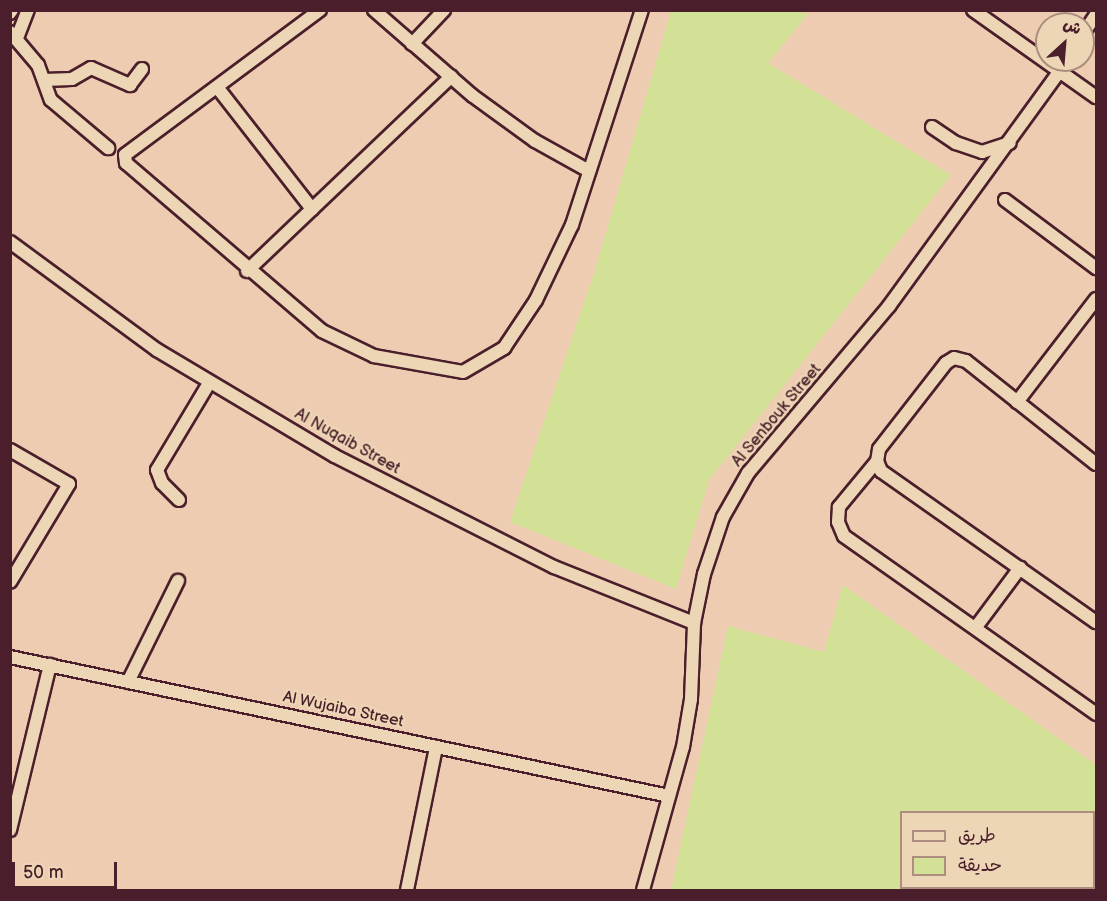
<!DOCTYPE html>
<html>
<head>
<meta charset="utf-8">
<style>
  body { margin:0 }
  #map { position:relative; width:1107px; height:901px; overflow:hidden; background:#edccb2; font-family:"Balsamiq Sans","Playpen Sans Arabic",sans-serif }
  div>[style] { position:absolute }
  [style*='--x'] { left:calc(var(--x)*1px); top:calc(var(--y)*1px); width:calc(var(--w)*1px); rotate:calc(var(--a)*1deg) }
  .green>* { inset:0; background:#d2e195 }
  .roads { filter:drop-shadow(2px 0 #4a1f2b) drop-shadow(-2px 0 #4a1f2b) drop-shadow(0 2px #4a1f2b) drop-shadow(0 -2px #4a1f2b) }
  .street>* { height:12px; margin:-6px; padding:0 6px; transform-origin:6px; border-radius:6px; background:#edd6b5 }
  span { translate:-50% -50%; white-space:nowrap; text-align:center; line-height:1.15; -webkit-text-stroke:4.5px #edd6b5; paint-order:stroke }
  .street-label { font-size:16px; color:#4a1f2b }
  .frame { position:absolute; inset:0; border:12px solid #4a1f2b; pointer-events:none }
  .legend { position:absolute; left:900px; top:811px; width:195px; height:78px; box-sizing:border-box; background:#edd6b5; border:2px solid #ac8d7e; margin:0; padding:8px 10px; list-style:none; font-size:18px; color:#4a1f2b }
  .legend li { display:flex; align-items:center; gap:12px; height:30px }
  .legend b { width:30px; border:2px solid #ac8d7e }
  .north { position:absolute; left:1035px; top:12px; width:60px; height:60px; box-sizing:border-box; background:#edd6b5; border:2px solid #ac8d7e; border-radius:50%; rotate:26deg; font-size:16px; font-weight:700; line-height:24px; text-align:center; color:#4a1f2b }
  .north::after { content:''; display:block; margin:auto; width:21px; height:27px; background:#4a1f2b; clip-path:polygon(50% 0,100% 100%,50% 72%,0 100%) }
  .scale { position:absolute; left:12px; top:862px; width:105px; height:27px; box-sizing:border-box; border:3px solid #4a1f2b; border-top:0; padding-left:8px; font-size:18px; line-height:21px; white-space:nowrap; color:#4a1f2b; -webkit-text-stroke:4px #edd6b5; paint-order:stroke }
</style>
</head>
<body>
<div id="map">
  <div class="green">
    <i style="clip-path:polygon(792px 10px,808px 14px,768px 63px,951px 175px,709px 480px,676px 589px,510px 522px,595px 270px,671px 11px)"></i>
    <i style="clip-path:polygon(evenodd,843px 585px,1096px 765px,1096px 890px,671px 890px,728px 626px,824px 652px,843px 585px,902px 812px,1094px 812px,1094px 888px,902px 888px,902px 812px)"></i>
  </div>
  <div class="roads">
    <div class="street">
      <i style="--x:320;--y:10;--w:243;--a:143.4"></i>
      <i style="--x:125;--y:155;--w:8;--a:83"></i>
      <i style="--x:126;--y:163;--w:258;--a:40.6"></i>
      <i style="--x:322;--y:331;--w:58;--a:25.7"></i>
      <i style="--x:374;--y:356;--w:90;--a:10.2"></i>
      <i style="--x:463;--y:372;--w:48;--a:-30.3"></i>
      <i style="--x:504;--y:348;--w:58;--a:-56.3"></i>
      <i style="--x:536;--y:300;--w:83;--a:-64.4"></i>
      <i style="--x:572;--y:225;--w:226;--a:-72"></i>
      <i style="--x:374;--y:10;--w:131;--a:41"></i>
      <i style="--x:473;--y:96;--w:77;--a:36"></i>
      <i style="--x:535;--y:141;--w:62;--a:29.1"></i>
      <i style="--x:973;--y:10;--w:151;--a:35.3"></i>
      <i style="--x:10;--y:13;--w:4;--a:-56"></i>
      <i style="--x:10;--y:32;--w:43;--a:49.7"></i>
      <i style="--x:38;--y:65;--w:37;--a:70"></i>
      <i style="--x:51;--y:100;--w:75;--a:40.1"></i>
      <i style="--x:1083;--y:34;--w:23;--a:-56"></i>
      <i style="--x:17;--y:38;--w:30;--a:-69"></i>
      <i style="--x:412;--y:44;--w:47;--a:-46.7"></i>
      <i style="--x:44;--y:80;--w:28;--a:-2"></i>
      <i style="--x:72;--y:79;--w:22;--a:-30"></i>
      <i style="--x:91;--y:68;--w:43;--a:23.6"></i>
      <i style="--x:130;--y:85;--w:20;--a:-53"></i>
      <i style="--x:217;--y:87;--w:155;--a:52.1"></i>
      <i style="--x:932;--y:127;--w:29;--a:34"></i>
      <i style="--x:956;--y:143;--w:28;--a:19"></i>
      <i style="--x:982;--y:152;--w:29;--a:-18"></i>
      <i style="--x:1005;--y:200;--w:114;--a:36.8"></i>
      <i style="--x:10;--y:242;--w:182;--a:36.3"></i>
      <i style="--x:157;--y:350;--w:207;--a:30.8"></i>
      <i style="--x:335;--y:456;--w:246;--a:26.9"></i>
      <i style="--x:554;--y:567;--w:151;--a:21.8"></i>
      <i style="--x:247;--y:271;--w:282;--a:-43.6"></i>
      <i style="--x:1017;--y:402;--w:130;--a:-52.5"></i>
      <i style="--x:10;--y:450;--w:68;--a:30"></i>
      <i style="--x:69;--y:484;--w:114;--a:121"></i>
      <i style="--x:877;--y:461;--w:60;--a:129.6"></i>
      <i style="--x:839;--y:507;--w:15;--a:94"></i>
      <i style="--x:838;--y:522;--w:15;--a:67"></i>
      <i style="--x:844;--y:536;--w:309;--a:35.2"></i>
      <i style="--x:1096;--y:464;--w:166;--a:-141.6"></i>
      <i style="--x:966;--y:361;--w:12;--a:-166"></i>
      <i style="--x:954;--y:358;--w:9;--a:148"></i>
      <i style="--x:946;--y:363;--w:109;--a:127.9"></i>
      <i style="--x:879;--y:449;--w:12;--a:99"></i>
      <i style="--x:877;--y:461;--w:11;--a:68"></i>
      <i style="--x:881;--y:471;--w:263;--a:35.1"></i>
      <i style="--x:179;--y:500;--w:24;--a:-135"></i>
      <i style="--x:162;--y:483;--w:14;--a:-111"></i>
      <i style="--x:157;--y:470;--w:101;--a:-59.1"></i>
      <i style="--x:976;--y:627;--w:74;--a:-53.3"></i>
      <i style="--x:10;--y:657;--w:673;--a:11.91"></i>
      <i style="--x:128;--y:682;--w:113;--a:-63.7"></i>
      <i style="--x:10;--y:830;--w:170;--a:-76.4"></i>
      <i style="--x:407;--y:890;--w:146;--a:-78.5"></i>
      <i style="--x:643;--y:890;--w:148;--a:-74.4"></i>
      <i style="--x:683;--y:747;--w:49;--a:-80.5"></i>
      <i style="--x:691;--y:699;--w:76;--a:-87.7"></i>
      <i style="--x:694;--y:623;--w:50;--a:-78.5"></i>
      <i style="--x:704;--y:574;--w:60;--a:-71.6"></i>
      <i style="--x:723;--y:517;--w:51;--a:-60.4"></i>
      <i style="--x:748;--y:473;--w:219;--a:-49.8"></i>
      <i style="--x:889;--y:306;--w:304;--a:-54"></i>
    </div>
  </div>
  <div class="street-label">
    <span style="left:777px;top:416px;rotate:-50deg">Al Senbouk Street</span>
    <span style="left:347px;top:442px;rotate:29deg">Al Nuqaib Street</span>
    <span style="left:343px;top:710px;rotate:12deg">Al Wujaiba Street</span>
  </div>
  <div class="frame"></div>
  <ul class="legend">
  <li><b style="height:8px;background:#edd6b5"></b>طريق</li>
  <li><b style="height:16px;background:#d2e195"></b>حديقة</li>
  </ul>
  <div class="north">ش</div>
  <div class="scale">50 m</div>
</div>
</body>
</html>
